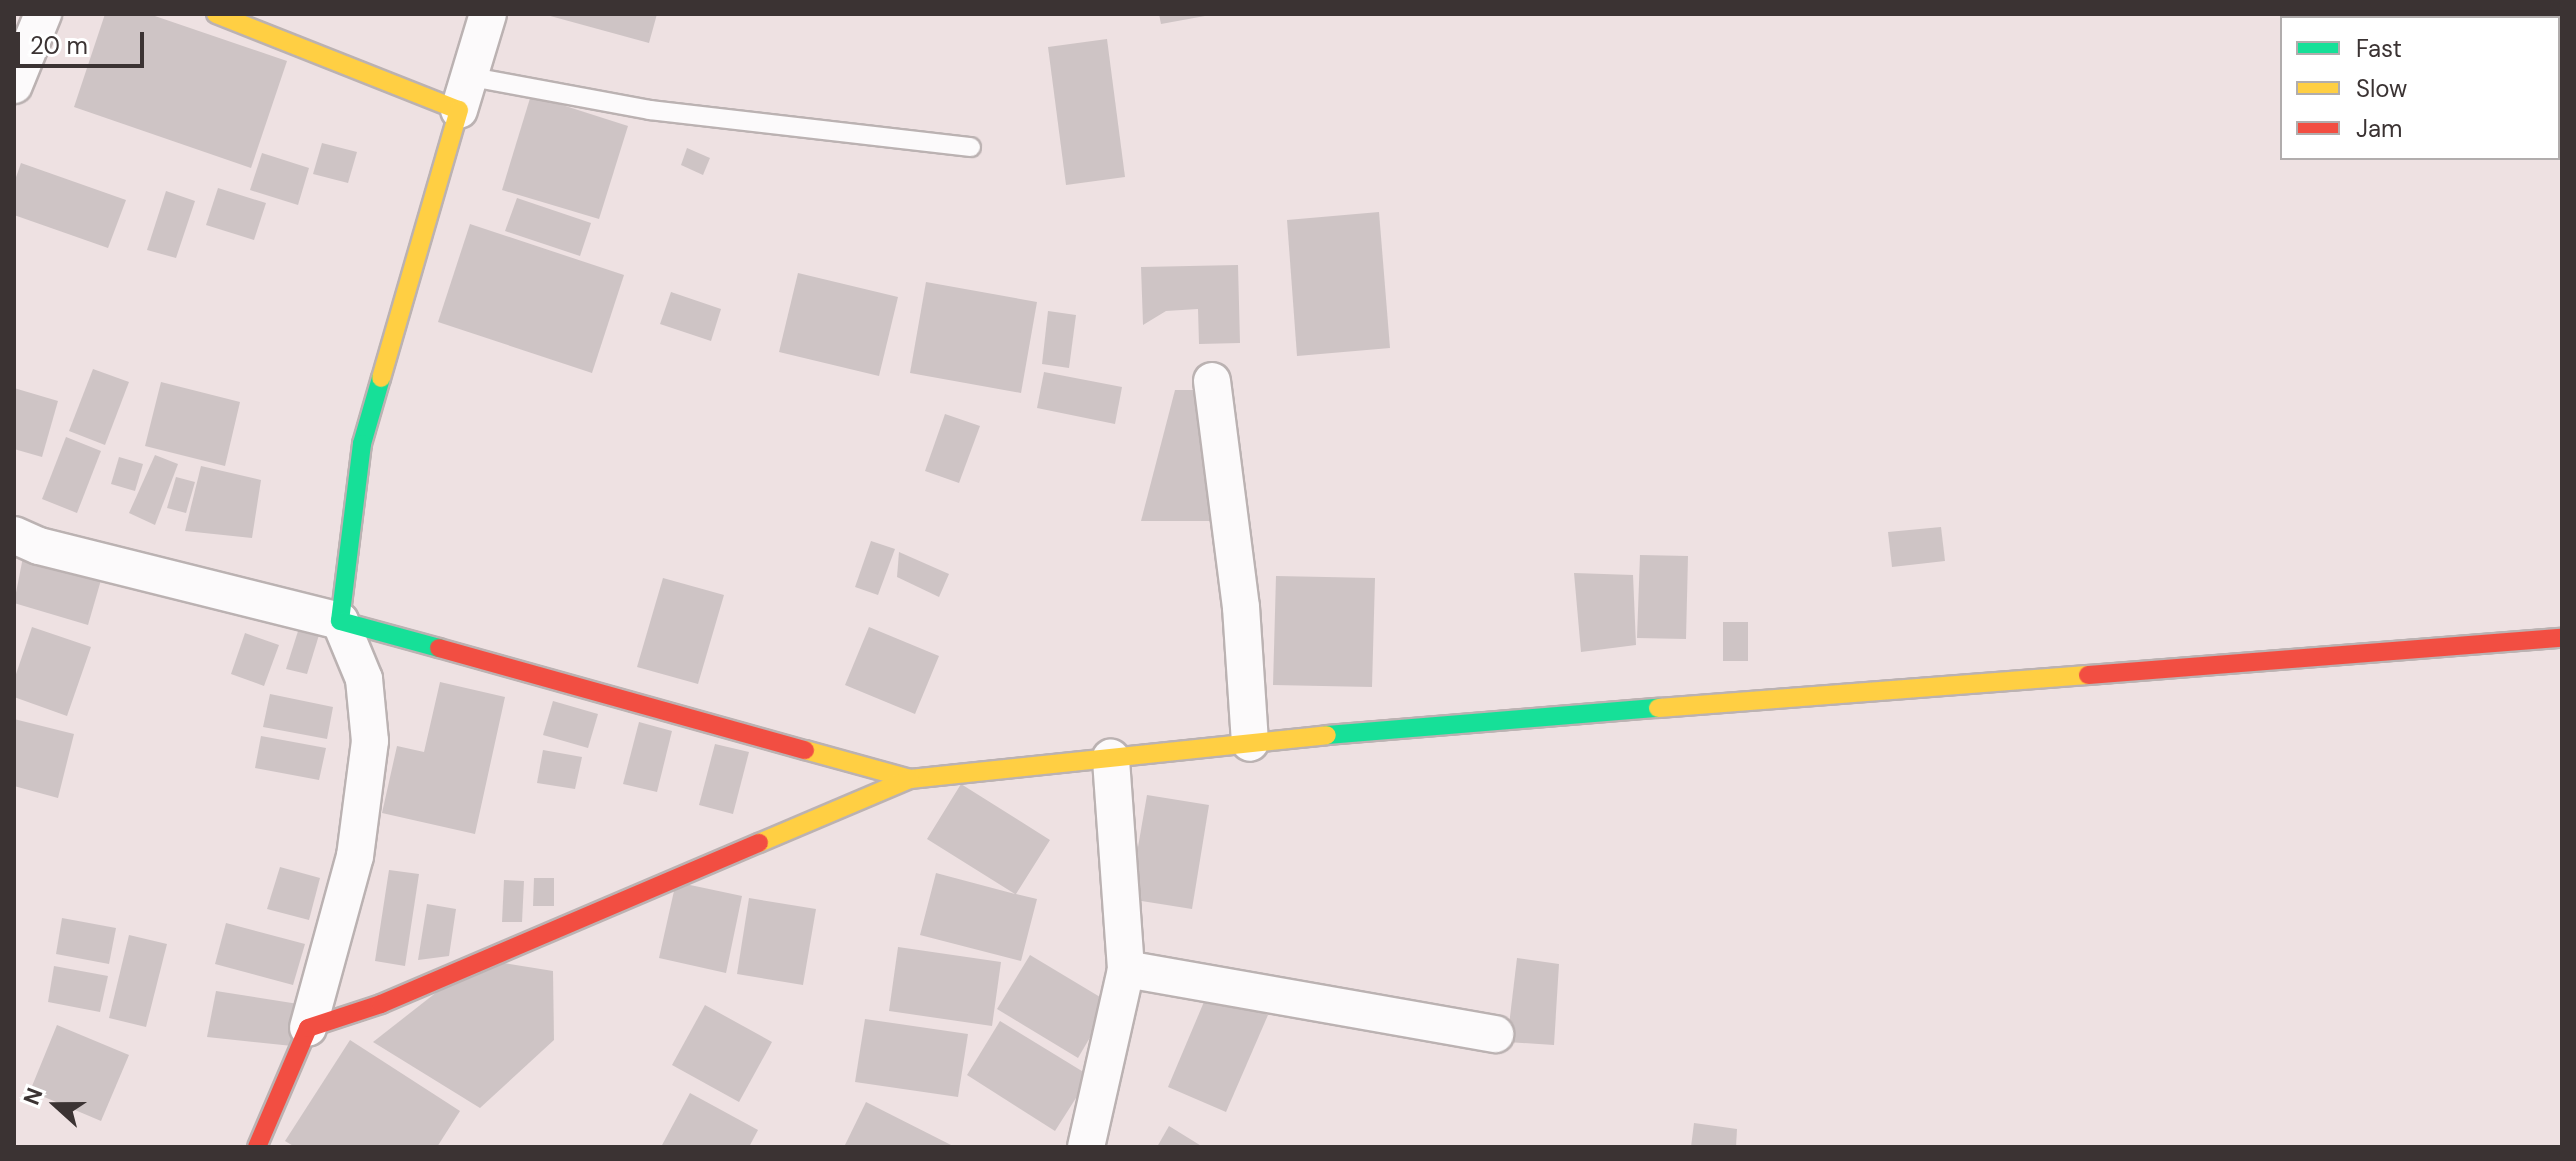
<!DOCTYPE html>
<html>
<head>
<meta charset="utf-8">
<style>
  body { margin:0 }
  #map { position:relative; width:2576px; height:1161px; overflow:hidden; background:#eee1e2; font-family:"DM Sans",sans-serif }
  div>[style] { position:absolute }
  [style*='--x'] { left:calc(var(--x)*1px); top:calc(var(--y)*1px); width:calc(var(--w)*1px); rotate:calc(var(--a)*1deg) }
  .building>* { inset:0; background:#cec4c5 }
  .roads { filter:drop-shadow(2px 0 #bbb2b2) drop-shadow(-2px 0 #bbb2b2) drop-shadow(0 2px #bbb2b2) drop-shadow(0 -2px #bbb2b2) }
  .lane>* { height:18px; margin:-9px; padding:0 9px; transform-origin:9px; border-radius:9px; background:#fcfafb }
  .street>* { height:36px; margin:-18px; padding:0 18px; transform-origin:18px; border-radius:18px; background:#fcfafb }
  .fast>* { height:18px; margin:-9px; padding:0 9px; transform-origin:9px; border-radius:9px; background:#16e098 }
  .slow>* { height:18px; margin:-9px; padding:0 9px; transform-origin:9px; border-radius:9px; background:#ffcf43 }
  .jam>* { height:18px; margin:-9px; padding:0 9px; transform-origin:9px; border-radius:9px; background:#f24e42 }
  span { translate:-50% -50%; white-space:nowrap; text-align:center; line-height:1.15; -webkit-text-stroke:6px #fff; paint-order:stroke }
  .frame { position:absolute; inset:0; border:16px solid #3b3333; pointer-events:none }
  .legend { position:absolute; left:2280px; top:16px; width:280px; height:144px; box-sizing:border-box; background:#fff; border:2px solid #b1adad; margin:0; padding:10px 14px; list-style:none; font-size:24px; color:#3b3333 }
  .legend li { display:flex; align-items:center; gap:16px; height:40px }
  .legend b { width:40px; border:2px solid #b1adad }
  .north { position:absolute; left:16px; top:1065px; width:80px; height:80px; -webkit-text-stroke:6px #fff; paint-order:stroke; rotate:291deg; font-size:22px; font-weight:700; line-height:32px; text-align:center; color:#3b3333 }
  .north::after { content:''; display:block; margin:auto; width:28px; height:36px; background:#3b3333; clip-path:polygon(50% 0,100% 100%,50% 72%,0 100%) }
  .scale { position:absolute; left:16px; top:32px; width:128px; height:36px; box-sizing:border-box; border:4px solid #3b3333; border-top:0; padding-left:10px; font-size:24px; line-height:28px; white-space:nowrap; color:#3b3333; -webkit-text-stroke:6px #fff; paint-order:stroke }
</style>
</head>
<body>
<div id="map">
  <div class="building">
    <i style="clip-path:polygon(105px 14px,149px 14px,287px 61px,251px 168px,74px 107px)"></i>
    <i style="clip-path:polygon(543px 14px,657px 14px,649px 43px)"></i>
    <i style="clip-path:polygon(1159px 14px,1205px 14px,1205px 16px,1161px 24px)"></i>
    <i style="clip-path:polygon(1107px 39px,1125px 177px,1066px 185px,1048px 47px)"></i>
    <i style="clip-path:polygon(531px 95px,628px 126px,599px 219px,502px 190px)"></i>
    <i style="clip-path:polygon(322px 143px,357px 152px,348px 183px,313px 174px)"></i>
    <i style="clip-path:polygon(687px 148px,710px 158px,703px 175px,681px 165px)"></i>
    <i style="clip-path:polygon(262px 153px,309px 168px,298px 205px,250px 190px)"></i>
    <i style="clip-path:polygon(21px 163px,126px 200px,108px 248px,14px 215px,14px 183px)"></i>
    <i style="clip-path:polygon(218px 188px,266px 203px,254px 240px,206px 225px)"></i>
    <i style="clip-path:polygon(166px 191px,195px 201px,176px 258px,147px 250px)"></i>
    <i style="clip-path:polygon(517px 198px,591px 223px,580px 256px,505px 231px)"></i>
    <i style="clip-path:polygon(1379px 212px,1390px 348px,1297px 356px,1287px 220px)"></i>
    <i style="clip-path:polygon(470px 224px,624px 275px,592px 373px,438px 322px)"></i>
    <i style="clip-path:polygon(1238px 265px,1240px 343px,1199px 344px,1198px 309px,1166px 311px,1143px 325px,1141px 267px)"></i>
    <i style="clip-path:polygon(798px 273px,898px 297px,879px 376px,779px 352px)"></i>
    <i style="clip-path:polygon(926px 282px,1037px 302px,1021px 393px,910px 373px)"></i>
    <i style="clip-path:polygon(671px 292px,721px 309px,711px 341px,660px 324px)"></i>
    <i style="clip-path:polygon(1048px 311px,1076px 315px,1069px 368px,1042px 364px)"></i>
    <i style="clip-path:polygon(93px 369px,129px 382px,105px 445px,69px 431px)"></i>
    <i style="clip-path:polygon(1044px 372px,1122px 387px,1115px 424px,1037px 408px)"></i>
    <i style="clip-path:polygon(161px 382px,240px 402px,225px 466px,145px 446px)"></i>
    <i style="clip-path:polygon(14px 388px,58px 401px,42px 457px,14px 449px)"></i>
    <i style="clip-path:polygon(1175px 390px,1199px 390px,1215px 521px,1141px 521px)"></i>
    <i style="clip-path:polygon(945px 414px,980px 426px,959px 483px,925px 471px)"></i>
    <i style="clip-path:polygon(66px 437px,101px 451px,77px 513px,42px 499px)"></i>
    <i style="clip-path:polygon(155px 455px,178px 464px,155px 525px,129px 513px)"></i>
    <i style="clip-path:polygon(119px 457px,143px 464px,135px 491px,111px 484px)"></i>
    <i style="clip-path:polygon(201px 466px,261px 480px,252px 538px,185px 531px)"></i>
    <i style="clip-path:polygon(176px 477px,195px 482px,186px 513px,167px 508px)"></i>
    <i style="clip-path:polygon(1941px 527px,1945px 561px,1892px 567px,1888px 532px)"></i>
    <i style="clip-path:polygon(871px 541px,895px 549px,878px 595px,855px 587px)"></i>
    <i style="clip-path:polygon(899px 552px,949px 574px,939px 597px,897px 577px)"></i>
    <i style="clip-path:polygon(1640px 555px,1688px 556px,1686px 639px,1637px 638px)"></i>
    <i style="clip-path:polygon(23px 557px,101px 580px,88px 625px,14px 603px)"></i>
    <i style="clip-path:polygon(1574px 573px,1633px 575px,1636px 645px,1581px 652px)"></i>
    <i style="clip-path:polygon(1276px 576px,1375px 578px,1372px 687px,1273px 685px)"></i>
    <i style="clip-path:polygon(663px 578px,724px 595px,698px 684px,637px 667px)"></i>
    <i style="clip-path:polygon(1723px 622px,1748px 622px,1748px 661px,1723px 661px)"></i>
    <i style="clip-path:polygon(32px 627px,91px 647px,67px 716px,14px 697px,14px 680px)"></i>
    <i style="clip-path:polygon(869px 627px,939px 656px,915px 714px,845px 685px)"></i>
    <i style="clip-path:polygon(299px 628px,319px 635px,307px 674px,286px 669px)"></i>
    <i style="clip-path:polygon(245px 633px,279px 645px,264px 686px,231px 674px)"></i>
    <i style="clip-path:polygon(440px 682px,505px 697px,475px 834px,382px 813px,397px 746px,424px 752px)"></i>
    <i style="clip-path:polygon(270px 694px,333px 707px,327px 739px,263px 727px)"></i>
    <i style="clip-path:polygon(553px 701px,598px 714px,588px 748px,543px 735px)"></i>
    <i style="clip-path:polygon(14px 719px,74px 734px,58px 798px,14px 786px)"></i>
    <i style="clip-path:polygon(639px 722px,672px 731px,657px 792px,623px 784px)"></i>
    <i style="clip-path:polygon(261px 736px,326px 748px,319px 780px,255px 768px)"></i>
    <i style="clip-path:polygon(715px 744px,749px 752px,733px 814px,699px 805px)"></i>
    <i style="clip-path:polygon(543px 750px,582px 757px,575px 789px,537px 783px)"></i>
    <i style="clip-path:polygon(961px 784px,1050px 840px,1016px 894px,1037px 899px,1021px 961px,920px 935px,936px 873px,1015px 894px,927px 839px)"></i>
    <i style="clip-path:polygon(1147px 795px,1209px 805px,1192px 909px,1129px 899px)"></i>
    <i style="clip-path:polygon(280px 867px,320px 878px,309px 920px,267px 909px)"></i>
    <i style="clip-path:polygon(389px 870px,419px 874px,405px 966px,375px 961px)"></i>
    <i style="clip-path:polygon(534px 878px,554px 878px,554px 906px,533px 906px)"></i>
    <i style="clip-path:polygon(504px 880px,524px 881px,522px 922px,502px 922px)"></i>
    <i style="clip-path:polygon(676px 882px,742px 896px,726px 973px,659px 958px)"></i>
    <i style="clip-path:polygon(749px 898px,816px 909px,803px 985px,737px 974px)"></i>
    <i style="clip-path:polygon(427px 904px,456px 909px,449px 956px,418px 960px)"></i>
    <i style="clip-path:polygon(62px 918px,116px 928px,109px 964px,56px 954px)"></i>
    <i style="clip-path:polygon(226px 923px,305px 944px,293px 985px,215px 964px)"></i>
    <i style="clip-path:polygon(129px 935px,167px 944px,146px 1027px,109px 1018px)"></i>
    <i style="clip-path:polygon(898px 947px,1001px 962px,992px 1026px,889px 1011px)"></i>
    <i style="clip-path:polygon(1030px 955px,1110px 1003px,1078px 1058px,997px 1009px)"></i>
    <i style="clip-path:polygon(1517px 958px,1559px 964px,1554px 1045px,1507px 1042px)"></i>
    <i style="clip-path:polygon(479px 959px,553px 971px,554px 1040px,480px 1108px,373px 1042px)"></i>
    <i style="clip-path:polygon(54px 966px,108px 976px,100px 1012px,48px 1002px)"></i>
    <i style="clip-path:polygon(1209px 990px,1268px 1015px,1226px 1112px,1168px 1087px)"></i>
    <i style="clip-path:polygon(216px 991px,311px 1006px,302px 1047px,207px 1037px)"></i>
    <i style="clip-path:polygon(705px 1005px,772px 1042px,739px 1102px,672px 1065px)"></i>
    <i style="clip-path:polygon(865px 1019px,968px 1034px,958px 1097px,855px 1082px)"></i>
    <i style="clip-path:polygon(1000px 1021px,1090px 1076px,1055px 1131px,967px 1075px)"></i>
    <i style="clip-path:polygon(57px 1025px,129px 1055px,101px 1121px,30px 1091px)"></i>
    <i style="clip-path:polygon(350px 1040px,460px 1111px,437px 1147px,295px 1147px,285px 1141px)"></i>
    <i style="clip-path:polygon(690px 1093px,758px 1130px,749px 1147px,661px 1147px)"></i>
    <i style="clip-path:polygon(866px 1102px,955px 1147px,844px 1147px)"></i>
    <i style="clip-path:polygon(1694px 1123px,1737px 1129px,1736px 1147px,1691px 1147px)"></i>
    <i style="clip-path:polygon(1169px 1126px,1203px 1147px,1157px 1147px)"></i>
  </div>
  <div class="roads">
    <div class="lane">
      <i style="--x:472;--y:77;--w:181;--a:10.5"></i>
      <i style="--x:650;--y:110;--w:323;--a:6.6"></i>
    </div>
    <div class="street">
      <i style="--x:14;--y:85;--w:77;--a:-67.8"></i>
      <i style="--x:459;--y:110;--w:100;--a:-73.2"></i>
      <i style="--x:1212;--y:381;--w:228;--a:82.7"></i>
      <i style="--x:1241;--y:607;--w:136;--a:86.2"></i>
      <i style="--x:14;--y:535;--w:27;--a:24"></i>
      <i style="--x:39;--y:546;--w:310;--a:14"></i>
      <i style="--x:340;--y:621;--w:63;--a:67.5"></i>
      <i style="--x:364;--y:679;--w:62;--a:84.5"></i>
      <i style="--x:370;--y:741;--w:116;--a:97.4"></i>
      <i style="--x:355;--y:856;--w:178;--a:105.3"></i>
      <i style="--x:1126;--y:969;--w:375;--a:10"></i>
      <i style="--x:1086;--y:1147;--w:182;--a:-77.3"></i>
      <i style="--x:1126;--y:969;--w:212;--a:-94.1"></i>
    </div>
    <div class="fast">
      <i style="--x:381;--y:378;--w:69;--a:106.1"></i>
      <i style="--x:362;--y:444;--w:178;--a:97.1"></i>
      <i style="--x:340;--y:621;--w:103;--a:15.3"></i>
      <i style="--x:1327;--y:735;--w:332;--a:-4.7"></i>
    </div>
    <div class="slow">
      <i style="--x:216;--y:14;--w:261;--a:21.6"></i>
      <i style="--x:459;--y:110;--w:279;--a:106.2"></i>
      <i style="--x:1658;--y:708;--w:431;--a:-4.4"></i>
      <i style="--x:805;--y:750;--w:109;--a:15.4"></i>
      <i style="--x:910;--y:779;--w:419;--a:-6"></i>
      <i style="--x:759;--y:843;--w:164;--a:-23"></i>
    </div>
    <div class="jam">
      <i style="--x:439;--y:648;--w:380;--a:15.6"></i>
      <i style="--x:2088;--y:675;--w:475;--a:-4.5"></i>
      <i style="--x:257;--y:1147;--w:129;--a:-66.8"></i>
      <i style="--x:308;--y:1028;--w:77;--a:-18.2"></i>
      <i style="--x:381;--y:1004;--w:411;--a:-23.1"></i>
    </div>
  </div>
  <div class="frame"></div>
  <ul class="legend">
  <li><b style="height:10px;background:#16e098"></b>Fast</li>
  <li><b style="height:10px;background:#ffcf43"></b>Slow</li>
  <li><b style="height:10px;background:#f24e42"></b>Jam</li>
  </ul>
  <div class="north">N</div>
  <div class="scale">20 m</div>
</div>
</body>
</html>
